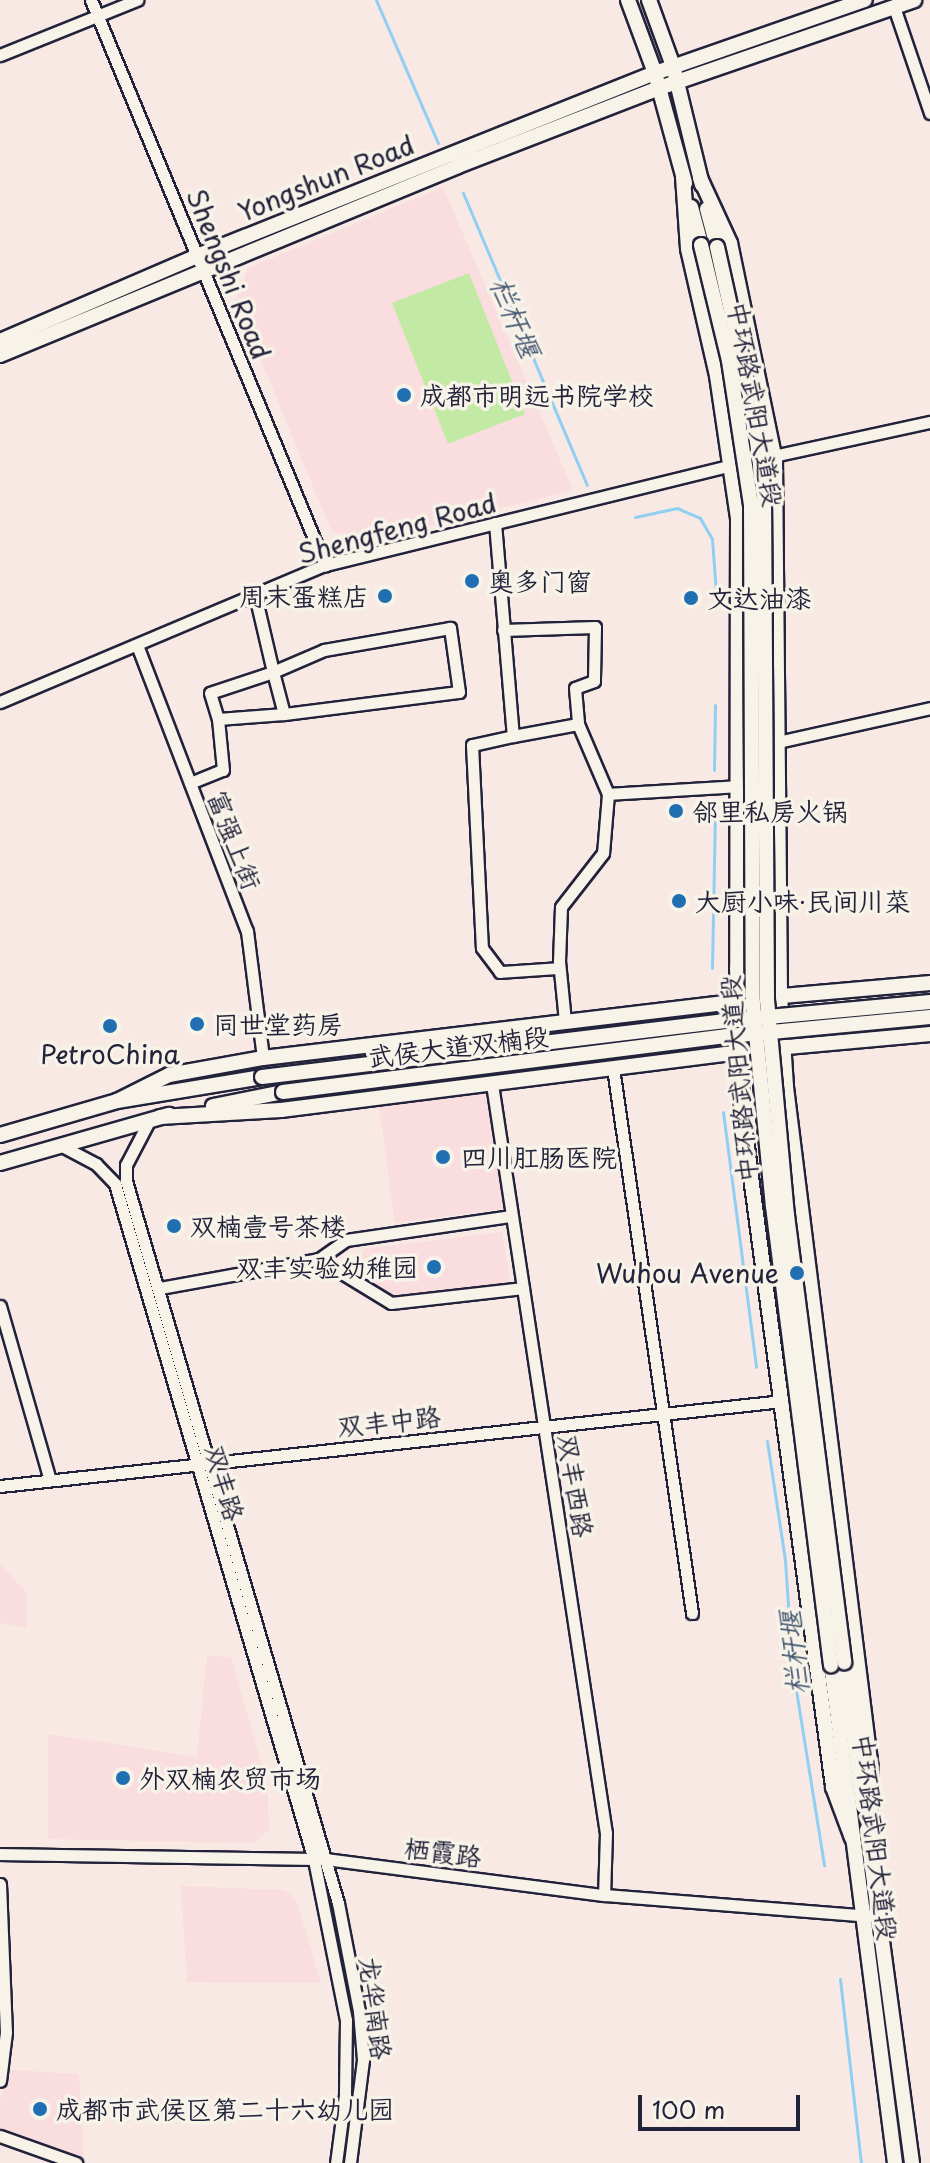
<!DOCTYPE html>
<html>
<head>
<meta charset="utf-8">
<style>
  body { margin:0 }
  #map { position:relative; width:930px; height:2163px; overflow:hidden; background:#f8e9e4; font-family:"Playpen Sans","LXGW WenKai TC",sans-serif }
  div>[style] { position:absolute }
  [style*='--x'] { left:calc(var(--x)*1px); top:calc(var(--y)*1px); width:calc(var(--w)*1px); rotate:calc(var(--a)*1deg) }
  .built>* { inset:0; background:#f9dddf }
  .green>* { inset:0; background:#c3eaa4 }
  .stream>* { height:3px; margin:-1.5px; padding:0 1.5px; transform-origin:1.5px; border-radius:1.5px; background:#91cff2 }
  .roads { filter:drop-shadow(2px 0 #22223b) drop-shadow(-2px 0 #22223b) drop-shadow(0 2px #22223b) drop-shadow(0 -2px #22223b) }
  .minor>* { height:11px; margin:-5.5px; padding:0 5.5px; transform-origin:5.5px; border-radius:5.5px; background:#f7f3e8 }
  .major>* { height:14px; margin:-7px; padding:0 7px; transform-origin:7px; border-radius:7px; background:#f7f3e8 }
  .bridges { filter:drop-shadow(2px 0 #22223b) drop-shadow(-2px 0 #22223b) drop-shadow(0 2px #22223b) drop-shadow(0 -2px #22223b) }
  .major-bridge>* { height:14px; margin:-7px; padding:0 7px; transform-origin:7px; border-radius:7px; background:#f7f3e8 }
  .dots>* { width:22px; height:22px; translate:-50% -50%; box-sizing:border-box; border:4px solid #f7f3e8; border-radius:50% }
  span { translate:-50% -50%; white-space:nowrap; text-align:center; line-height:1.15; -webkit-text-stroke:7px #f7f3e8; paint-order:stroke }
  .street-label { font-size:26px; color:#22223b }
  .poi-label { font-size:26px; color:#22223b }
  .left { translate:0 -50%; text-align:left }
  .right { translate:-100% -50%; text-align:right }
  .water-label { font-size:28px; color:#435672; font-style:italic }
  .scale { position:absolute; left:638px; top:2095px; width:162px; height:36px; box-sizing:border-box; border:4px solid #22223b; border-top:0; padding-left:10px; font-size:24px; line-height:28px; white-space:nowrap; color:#22223b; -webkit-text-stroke:6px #f7f3e8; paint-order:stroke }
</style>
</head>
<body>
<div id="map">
  <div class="built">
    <i style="clip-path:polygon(443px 187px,573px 490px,361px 543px,331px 530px,236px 300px,248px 268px)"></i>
    <i style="clip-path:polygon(491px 1091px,507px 1208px,395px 1223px,379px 1106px)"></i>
    <i style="clip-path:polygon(502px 1232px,509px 1276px,506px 1285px,394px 1296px,385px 1293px,369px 1279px,360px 1263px,364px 1249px)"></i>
    <i style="clip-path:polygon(0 1564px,26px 1592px,26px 1627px,0 1623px)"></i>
    <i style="clip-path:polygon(207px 1656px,231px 1657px,267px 1783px,269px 1830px,254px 1843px,48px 1839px,48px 1734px,197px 1757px)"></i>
    <i style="clip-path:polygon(181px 1886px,284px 1890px,296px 1899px,321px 1983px,187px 1982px)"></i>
    <i style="clip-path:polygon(11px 2070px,79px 2074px,84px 2160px,0 2130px,0 2100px)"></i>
  </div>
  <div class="green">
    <i style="clip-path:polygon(469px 273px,525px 414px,448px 444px,392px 303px)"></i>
  </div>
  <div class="stream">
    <i style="--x:376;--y:0;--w:156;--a:66.6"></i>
    <i style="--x:463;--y:193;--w:317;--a:67"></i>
    <i style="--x:635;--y:517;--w:43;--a:-12.1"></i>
    <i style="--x:677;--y:508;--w:25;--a:23"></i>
    <i style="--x:700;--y:518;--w:24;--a:60"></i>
    <i style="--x:712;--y:539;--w:55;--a:85.8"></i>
    <i style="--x:714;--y:770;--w:65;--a:-89.1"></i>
    <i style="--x:712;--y:968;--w:160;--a:-88.9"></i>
    <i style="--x:723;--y:1112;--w:257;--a:82.6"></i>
    <i style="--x:767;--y:1441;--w:120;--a:81.4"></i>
    <i style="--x:785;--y:1560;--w:105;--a:86.2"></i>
    <i style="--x:792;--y:1665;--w:203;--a:80.9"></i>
    <i style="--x:840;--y:1979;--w:185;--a:83.5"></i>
  </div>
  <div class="roads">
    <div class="minor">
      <i style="--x:91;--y:0;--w:612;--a:67.5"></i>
      <i style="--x:894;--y:7;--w:112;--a:71.2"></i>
      <i style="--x:0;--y:55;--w:148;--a:-21.9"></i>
      <i style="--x:495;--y:523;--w:214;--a:85.2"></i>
      <i style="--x:513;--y:736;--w:42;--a:167.6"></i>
      <i style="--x:472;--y:745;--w:203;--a:87.2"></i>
      <i style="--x:482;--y:948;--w:30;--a:53"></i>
      <i style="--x:500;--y:972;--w:59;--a:-3.9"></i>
      <i style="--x:255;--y:595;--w:79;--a:76.8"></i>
      <i style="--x:273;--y:672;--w:43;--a:75.3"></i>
      <i style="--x:284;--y:714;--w:176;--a:-7.2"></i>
      <i style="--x:459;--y:692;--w:65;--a:-98"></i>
      <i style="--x:450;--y:628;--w:128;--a:170.1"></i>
      <i style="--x:324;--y:650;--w:56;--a:156.7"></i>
      <i style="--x:273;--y:672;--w:66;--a:161.6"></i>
      <i style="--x:210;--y:693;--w:27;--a:73"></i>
      <i style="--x:218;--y:719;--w:66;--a:-4.3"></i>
      <i style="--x:503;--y:630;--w:92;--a:-1.9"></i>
      <i style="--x:595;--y:627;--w:54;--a:91.1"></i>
      <i style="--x:594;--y:681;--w:20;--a:160"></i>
      <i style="--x:575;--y:688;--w:36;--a:85"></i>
      <i style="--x:578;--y:724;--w:76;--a:66.8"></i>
      <i style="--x:608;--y:794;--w:59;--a:94.8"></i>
      <i style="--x:603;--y:853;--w:68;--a:127.9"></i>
      <i style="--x:561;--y:907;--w:54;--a:92.1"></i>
      <i style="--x:559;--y:961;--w:60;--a:84.3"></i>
      <i style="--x:137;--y:645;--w:306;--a:69"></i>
      <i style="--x:247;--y:931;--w:128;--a:82.8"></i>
      <i style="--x:0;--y:702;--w:353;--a:-22.9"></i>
      <i style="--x:325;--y:565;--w:419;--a:-13.8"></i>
      <i style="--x:732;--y:465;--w:203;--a:-12.3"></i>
      <i style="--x:513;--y:736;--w:66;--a:-10.5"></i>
      <i style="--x:778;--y:742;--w:156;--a:-12.6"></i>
      <i style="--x:190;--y:783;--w:35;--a:-22"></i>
      <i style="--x:223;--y:770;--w:51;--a:-95.6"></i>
      <i style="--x:608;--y:794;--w:131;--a:-3.5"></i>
      <i style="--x:613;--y:1068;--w:551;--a:81.75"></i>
      <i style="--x:492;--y:1084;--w:758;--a:81.35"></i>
      <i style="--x:606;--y:1833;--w:62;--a:91.8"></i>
      <i style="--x:149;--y:1121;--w:50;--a:117.6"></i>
      <i style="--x:126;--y:1165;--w:16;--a:90"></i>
      <i style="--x:126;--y:1181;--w:752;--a:73.64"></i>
      <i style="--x:338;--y:1903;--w:110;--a:79"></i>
      <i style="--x:359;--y:2011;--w:49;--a:85.3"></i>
      <i style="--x:363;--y:2060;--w:104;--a:97.2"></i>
      <i style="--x:60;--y:1145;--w:41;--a:27.8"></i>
      <i style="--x:96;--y:1164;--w:28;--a:46"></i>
      <i style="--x:115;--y:1184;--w:705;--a:73.6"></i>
      <i style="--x:314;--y:1860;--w:163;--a:78.7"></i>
      <i style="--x:346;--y:2020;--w:75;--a:90.8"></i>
      <i style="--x:345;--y:2095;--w:69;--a:97.5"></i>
      <i style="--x:319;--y:1259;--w:33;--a:-35"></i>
      <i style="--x:346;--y:1240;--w:167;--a:-8.3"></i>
      <i style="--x:160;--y:1288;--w:162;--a:-10.3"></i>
      <i style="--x:319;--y:1259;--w:84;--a:31.4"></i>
      <i style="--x:391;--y:1303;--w:133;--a:-6.5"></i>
      <i style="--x:0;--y:1306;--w:181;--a:74"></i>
      <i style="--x:0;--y:1486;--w:787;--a:-6.2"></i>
      <i style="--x:0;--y:1854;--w:325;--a:0.9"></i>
      <i style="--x:325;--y:1859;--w:281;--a:7.4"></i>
      <i style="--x:604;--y:1895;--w:265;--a:4.5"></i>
      <i style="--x:0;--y:1884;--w:148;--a:87.7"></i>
      <i style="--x:6;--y:2032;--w:49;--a:97"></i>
      <i style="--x:0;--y:2136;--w:81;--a:19.6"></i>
    </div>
    <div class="major">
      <i style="--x:628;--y:0;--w:78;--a:69.7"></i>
      <i style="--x:655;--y:73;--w:114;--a:74.7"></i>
      <i style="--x:649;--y:0;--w:70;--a:70"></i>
      <i style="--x:673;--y:66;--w:122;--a:76.3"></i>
      <i style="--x:683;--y:177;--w:72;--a:86"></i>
      <i style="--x:688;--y:249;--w:130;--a:77.1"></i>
      <i style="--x:717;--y:376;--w:144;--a:81.6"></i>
      <i style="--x:738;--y:518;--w:450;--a:90.1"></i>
      <i style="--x:737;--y:968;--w:142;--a:88"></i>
      <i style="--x:742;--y:1110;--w:683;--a:82.34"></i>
      <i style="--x:833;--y:1787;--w:54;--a:69.6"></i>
      <i style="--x:700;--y:178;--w:72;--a:65.2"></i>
      <i style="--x:730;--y:243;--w:223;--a:78.3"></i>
      <i style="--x:775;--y:461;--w:535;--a:89.46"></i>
      <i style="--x:780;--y:996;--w:91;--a:86.2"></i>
      <i style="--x:786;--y:1087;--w:687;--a:82.9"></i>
      <i style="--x:871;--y:1769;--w:70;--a:91.6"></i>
      <i style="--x:691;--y:207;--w:39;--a:75"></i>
      <i style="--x:707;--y:209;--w:39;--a:75"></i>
      <i style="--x:0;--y:341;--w:215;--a:-23.3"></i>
      <i style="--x:197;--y:256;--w:493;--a:-21.8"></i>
      <i style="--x:655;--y:73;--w:222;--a:-19.2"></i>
      <i style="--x:0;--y:355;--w:495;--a:-22.4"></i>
      <i style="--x:458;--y:166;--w:216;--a:-21.2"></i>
      <i style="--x:659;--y:88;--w:270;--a:-19"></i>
      <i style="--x:771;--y:997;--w:160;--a:-5"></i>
      <i style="--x:776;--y:1048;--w:155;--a:-5.2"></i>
      <i style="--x:117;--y:1101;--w:58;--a:-26.6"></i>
      <i style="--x:169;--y:1075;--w:96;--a:-10.3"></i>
      <i style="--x:263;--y:1058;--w:486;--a:-6.8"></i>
      <i style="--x:213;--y:1106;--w:71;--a:-11.3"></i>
      <i style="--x:160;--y:1117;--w:121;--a:-3.3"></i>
      <i style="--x:281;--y:1110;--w:470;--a:-7.2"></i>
      <i style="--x:0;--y:1135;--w:122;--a:-16.2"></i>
      <i style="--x:117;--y:1101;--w:147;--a:-9.4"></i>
      <i style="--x:0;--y:1163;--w:176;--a:-15.9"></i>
      <i style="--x:844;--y:1662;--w:145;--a:82.5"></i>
      <i style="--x:831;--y:1665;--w:502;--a:82.68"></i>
      <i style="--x:867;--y:1830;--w:336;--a:82.3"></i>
    </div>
  </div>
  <div class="bridges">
    <div class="major-bridge">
      <i style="--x:701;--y:245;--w:119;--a:76.4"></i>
      <i style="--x:729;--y:361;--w:145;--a:81.3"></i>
      <i style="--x:751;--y:504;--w:499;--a:89.8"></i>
      <i style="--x:753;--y:1003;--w:204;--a:84.4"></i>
      <i style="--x:773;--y:1206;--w:463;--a:82.8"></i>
      <i style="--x:717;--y:247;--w:162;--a:77.5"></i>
      <i style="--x:752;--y:405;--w:90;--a:82.3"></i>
      <i style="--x:764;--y:494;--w:506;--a:89.66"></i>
      <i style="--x:767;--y:1000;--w:216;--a:84.7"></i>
      <i style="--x:787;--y:1215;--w:451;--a:82.7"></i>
      <i style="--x:262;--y:1077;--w:477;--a:-6.9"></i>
      <i style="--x:736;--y:1020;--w:195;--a:-5.3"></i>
      <i style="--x:283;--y:1092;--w:450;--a:-7.2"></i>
      <i style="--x:729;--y:1036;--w:202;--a:-5.4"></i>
    </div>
  </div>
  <div class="dots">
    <i style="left:404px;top:395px;background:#1f6fb2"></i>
    <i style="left:472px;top:581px;background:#1f6fb2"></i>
    <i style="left:385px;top:596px;background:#1f6fb2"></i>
    <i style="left:691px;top:598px;background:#1f6fb2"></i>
    <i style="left:676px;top:811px;background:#1f6fb2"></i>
    <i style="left:679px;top:901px;background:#1f6fb2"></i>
    <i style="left:197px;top:1024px;background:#1f6fb2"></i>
    <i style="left:110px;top:1026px;background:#1f6fb2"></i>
    <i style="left:443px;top:1157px;background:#1f6fb2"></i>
    <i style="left:174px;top:1226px;background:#1f6fb2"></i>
    <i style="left:434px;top:1267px;background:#1f6fb2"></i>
    <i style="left:797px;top:1273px;background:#1f6fb2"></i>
    <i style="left:123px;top:1778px;background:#1f6fb2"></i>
    <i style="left:40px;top:2109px;background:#1f6fb2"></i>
  </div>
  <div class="street-label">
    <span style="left:326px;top:178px;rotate:-22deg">Yongshun Road</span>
    <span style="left:229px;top:274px;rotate:68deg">Shengshi Road</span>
    <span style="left:756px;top:404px;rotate:80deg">中环路武阳大道段</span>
    <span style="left:397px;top:528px;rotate:-15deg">Shengfeng Road</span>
    <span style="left:235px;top:840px;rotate:69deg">富强上街</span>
    <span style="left:458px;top:1046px;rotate:-7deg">武侯大道双楠段</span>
    <span style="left:738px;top:1079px;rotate:-95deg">中环路武阳大道段</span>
    <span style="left:389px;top:1421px;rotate:-6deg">双丰中路</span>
    <span style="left:225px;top:1483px;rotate:74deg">双丰路</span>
    <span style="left:576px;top:1486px;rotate:81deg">双丰西路</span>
    <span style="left:876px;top:1837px;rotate:83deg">中环路武阳大道段</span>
    <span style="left:443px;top:1852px;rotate:7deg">栖霞路</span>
    <span style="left:376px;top:2008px;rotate:83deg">龙华南路</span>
  </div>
  <div class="poi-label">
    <span class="left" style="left:420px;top:395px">成都市明远书院学校</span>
    <span class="left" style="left:488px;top:581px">奥多门窗</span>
    <span class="right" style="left:369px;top:596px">周末蛋糕店</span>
    <span class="left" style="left:707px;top:598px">文达油漆</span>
    <span class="left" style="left:692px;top:811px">邻里私房火锅</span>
    <span class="left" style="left:695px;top:901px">大厨小味·民间川菜</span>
    <span class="left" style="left:213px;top:1024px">同世堂药房</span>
    <span style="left:110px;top:1054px">PetroChina</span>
    <span class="left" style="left:461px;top:1157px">四川肛肠医院</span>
    <span class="left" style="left:190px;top:1226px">双楠壹号茶楼</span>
    <span class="right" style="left:418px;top:1267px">双丰实验幼稚园</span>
    <span class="right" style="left:779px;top:1273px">Wuhou Avenue</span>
    <span class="left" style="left:139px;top:1778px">外双楠农贸市场</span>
    <span class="left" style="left:56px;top:2109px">成都市武侯区第二十六幼儿园</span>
  </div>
  <div class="water-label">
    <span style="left:516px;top:317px;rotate:67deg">栏杆堰</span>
    <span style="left:793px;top:1653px;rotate:-96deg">栏杆堰</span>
  </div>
  <div class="scale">100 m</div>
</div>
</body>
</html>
